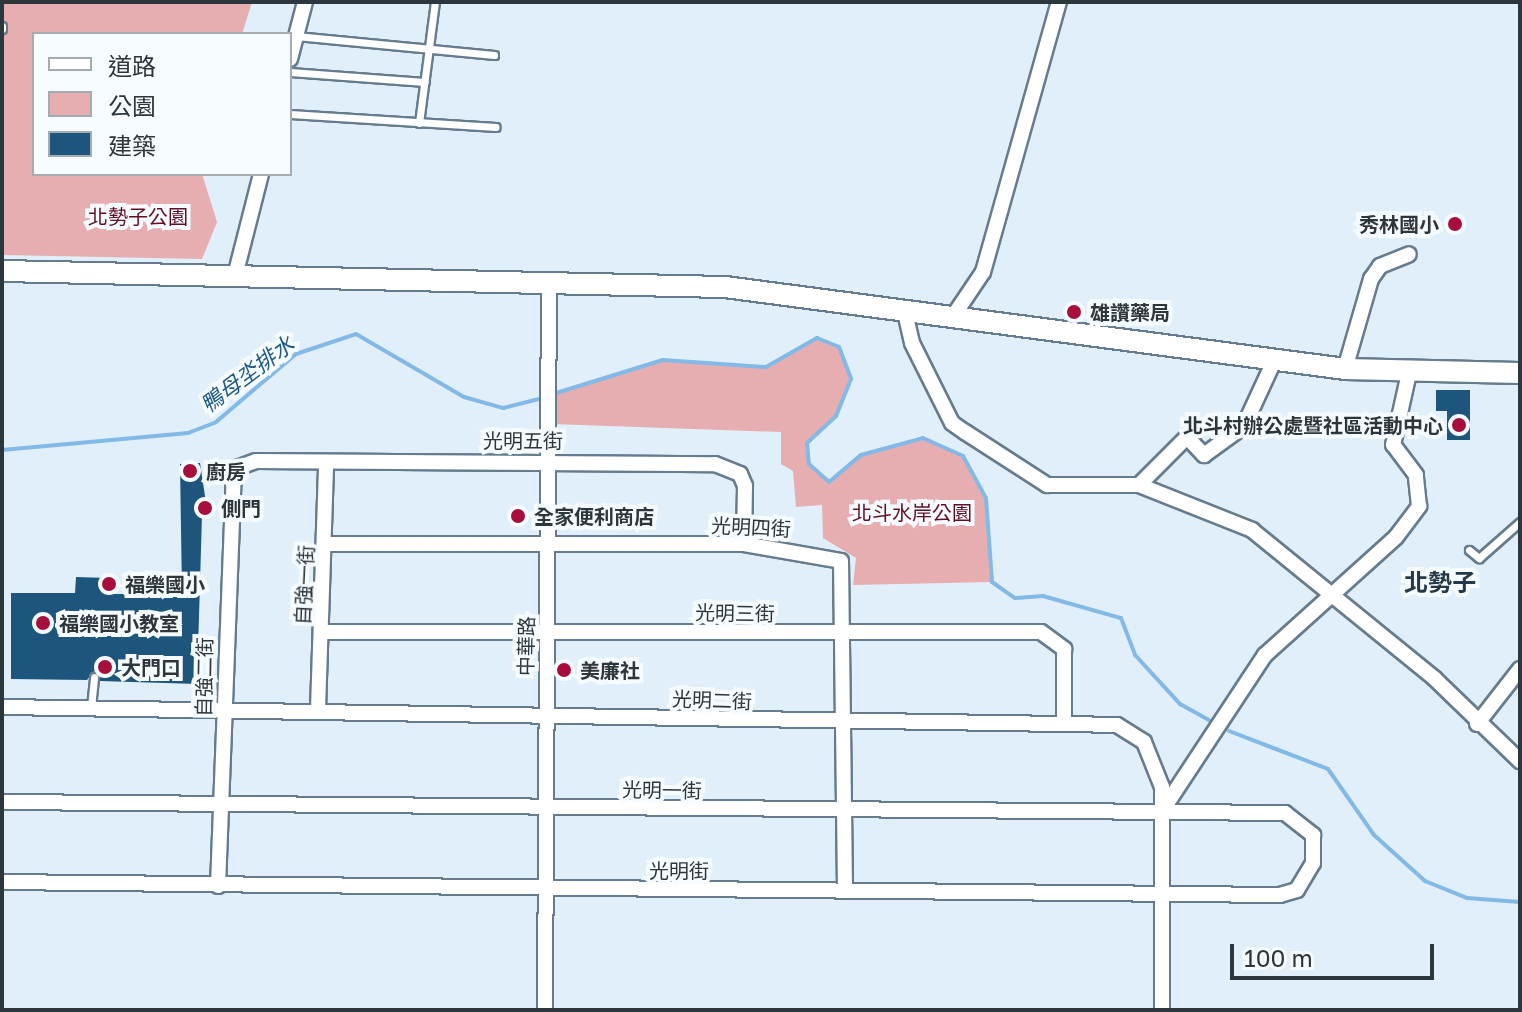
<!DOCTYPE html>
<html>
<head>
<meta charset="utf-8">
<style>
  body { margin:0 }
  #map { position:relative; width:1522px; height:1012px; overflow:hidden; background:#e1effb; font-family:"Golos Text","Noto Sans TC",sans-serif }
  div>[style] { position:absolute }
  [style*='--x'] { left:calc(var(--x)*1px); top:calc(var(--y)*1px); width:calc(var(--w)*1px); rotate:calc(var(--a)*1deg) }
  .green>* { inset:0; background:#e7aeb2 }
  .stream>* { height:4px; margin:-2px; padding:0 2px; transform-origin:2px; border-radius:2px; background:#82b9e6 }
  .building>* { inset:0; background:#1e557d }
  .roads { filter:drop-shadow(2px 0 #667c8e) drop-shadow(-2px 0 #667c8e) drop-shadow(0 2px #667c8e) drop-shadow(0 -2px #667c8e) }
  .lane>* { height:7px; margin:-3.5px; padding:0 3.5px; transform-origin:3.5px; border-radius:3.5px; background:#fff }
  .street>* { height:14px; margin:-7px; padding:0 7px; transform-origin:7px; border-radius:7px; background:#fff }
  .secondary>* { height:20px; margin:-10px; padding:0 10px; transform-origin:10px; border-radius:10px; background:#fff }
  .dots>* { width:22px; height:22px; translate:-50% -50%; box-sizing:border-box; border:4px solid #f6fbff; border-radius:50% }
  span { translate:-50% -50%; white-space:nowrap; text-align:center; line-height:1.15; -webkit-text-stroke:8px #f6fbff; paint-order:stroke }
  .park-label { font-size:20px; color:#620d22 }
  .poi-label { font-size:20px; color:#2c363d; font-weight:700 }
  .right { translate:-100% -50%; text-align:right }
  .left { translate:0 -50%; text-align:left }
  .street-label { font-size:20px; color:#2c363d }
  .water-label { font-size:22px; color:#1c5984; font-style:italic }
  .quarter-label { font-size:24px; color:#243848; font-weight:700 }
  .frame { position:absolute; inset:0; border:4px solid #2c363d; pointer-events:none }
  .legend { position:absolute; left:32px; top:32px; width:260px; height:144px; box-sizing:border-box; background:#f6fbff; border:2px solid #a5acb1; margin:0; padding:10px 14px; list-style:none; font-size:24px; color:#2c363d }
  .legend li { display:flex; align-items:center; gap:16px; height:40px }
  .legend b { width:40px; border:2px solid #a5acb1 }
  .scale { position:absolute; left:1230px; top:944px; width:204px; height:36px; box-sizing:border-box; border:4px solid #2c363d; border-top:0; padding-left:10px; font-size:24px; line-height:28px; white-space:nowrap; color:#2c363d; -webkit-text-stroke:6px #f6fbff; paint-order:stroke }
</style>
</head>
<body>
<div id="map">
  <div class="green">
    <i style="clip-path:polygon(2px 2px,252px 2px,242px 34px,34px 34px,34px 174px,202px 174px,217px 222px,202px 259px,2px 255px)"></i>
    <i style="clip-path:polygon(817px 338px,839px 347px,850px 380px,836px 416px,807px 443px,810px 464px,830px 481px,861px 455px,923px 438px,963px 456px,986px 498px,992px 582px,853px 585px,856px 558px,823px 538px,822px 505px,796px 507px,793px 471px,781px 464px,781px 432px,551px 424px,551px 395px,663px 360px,766px 367px)"></i>
  </div>
  <div class="stream">
    <i style="--x:553;--y:394;--w:115;--a:-17.2"></i>
    <i style="--x:663;--y:360;--w:103;--a:3.9"></i>
    <i style="--x:766;--y:367;--w:59;--a:-29.6"></i>
    <i style="--x:817;--y:338;--w:24;--a:22"></i>
    <i style="--x:839;--y:347;--w:34;--a:69"></i>
    <i style="--x:851;--y:379;--w:40;--a:112"></i>
    <i style="--x:836;--y:416;--w:40;--a:137"></i>
    <i style="--x:807;--y:443;--w:21;--a:85"></i>
    <i style="--x:809;--y:464;--w:27;--a:42"></i>
    <i style="--x:829;--y:482;--w:42;--a:-40.2"></i>
    <i style="--x:861;--y:455;--w:64;--a:-15.3"></i>
    <i style="--x:923;--y:438;--w:44;--a:24.2"></i>
    <i style="--x:963;--y:456;--w:48;--a:61.3"></i>
    <i style="--x:986;--y:498;--w:84;--a:85.9"></i>
    <i style="--x:992;--y:582;--w:28;--a:35"></i>
    <i style="--x:1015;--y:598;--w:28;--a:-4"></i>
    <i style="--x:1043;--y:596;--w:81;--a:15.8"></i>
    <i style="--x:1121;--y:618;--w:40;--a:69"></i>
    <i style="--x:1135;--y:655;--w:67;--a:47.4"></i>
    <i style="--x:1180;--y:704;--w:33;--a:29"></i>
    <i style="--x:2;--y:450;--w:187;--a:-5.2"></i>
    <i style="--x:188;--y:433;--w:30;--a:-21"></i>
    <i style="--x:216;--y:422;--w:105;--a:-40.4"></i>
    <i style="--x:296;--y:354;--w:63;--a:-18.4"></i>
    <i style="--x:356;--y:334;--w:125;--a:30.3"></i>
    <i style="--x:464;--y:397;--w:41;--a:15.8"></i>
    <i style="--x:503;--y:408;--w:36;--a:-14"></i>
    <i style="--x:1229;--y:731;--w:106;--a:21"></i>
    <i style="--x:1328;--y:769;--w:80;--a:55.1"></i>
    <i style="--x:1374;--y:835;--w:69;--a:42"></i>
    <i style="--x:1425;--y:881;--w:45;--a:22"></i>
    <i style="--x:1467;--y:898;--w:53;--a:4.3"></i>
  </div>
  <div class="building">
    <i style="clip-path:polygon(1436px 390px,1470px 390px,1470px 440px,1447px 440px,1447px 411px,1436px 411px)"></i>
    <i style="clip-path:polygon(200px 463px,208px 516px,202px 515px,197px 684px,100px 681px,94px 671px,87px 680px,11px 679px,11px 593px,75px 593px,76px 577px,108px 578px,107px 594px,182px 594px,180px 464px)"></i>
  </div>
  <div class="roads">
    <div class="lane">
      <i style="--x:2;--y:26;--w:3;--a:90"></i>
      <i style="--x:296;--y:36;--w:199;--a:5.5"></i>
      <i style="--x:290;--y:72;--w:135;--a:4.2"></i>
      <i style="--x:290;--y:114;--w:206;--a:3.6"></i>
      <i style="--x:419;--y:123;--w:122;--a:-82.5"></i>
      <i style="--x:1469;--y:550;--w:13;--a:39"></i>
      <i style="--x:1479;--y:558;--w:55;--a:-41.3"></i>
      <i style="--x:91;--y:707;--w:30;--a:-84"></i>
    </div>
    <div class="street">
      <i style="--x:290;--y:59;--w:59;--a:-75.3"></i>
      <i style="--x:235;--y:276;--w:105;--a:-75.7"></i>
      <i style="--x:904;--y:308;--w:36;--a:77"></i>
      <i style="--x:912;--y:343;--w:89;--a:63.4"></i>
      <i style="--x:952;--y:423;--w:16;--a:35"></i>
      <i style="--x:965;--y:432;--w:98;--a:32.9"></i>
      <i style="--x:1047;--y:485;--w:92;--a:0"></i>
      <i style="--x:1139;--y:485;--w:122;--a:21.7"></i>
      <i style="--x:1252;--y:530;--w:235;--a:39.1"></i>
      <i style="--x:1434;--y:678;--w:120;--a:44"></i>
      <i style="--x:954;--y:315;--w:52;--a:-56"></i>
      <i style="--x:983;--y:272;--w:280;--a:-74.3"></i>
      <i style="--x:1345;--y:369;--w:94;--a:-73.9"></i>
      <i style="--x:1371;--y:279;--w:16;--a:-55"></i>
      <i style="--x:1380;--y:266;--w:31;--a:-22"></i>
      <i style="--x:1139;--y:485;--w:68;--a:-45"></i>
      <i style="--x:1187;--y:437;--w:25;--a:47"></i>
      <i style="--x:1204;--y:455;--w:49;--a:-35.9"></i>
      <i style="--x:1244;--y:426;--w:74;--a:-65.2"></i>
      <i style="--x:327;--y:544;--w:417;--a:0"></i>
      <i style="--x:744;--y:544;--w:98;--a:9.9"></i>
      <i style="--x:841;--y:561;--w:328;--a:89.3"></i>
      <i style="--x:322;--y:632;--w:719;--a:0"></i>
      <i style="--x:1041;--y:632;--w:29;--a:36"></i>
      <i style="--x:1064;--y:649;--w:74;--a:90"></i>
      <i style="--x:2;--y:707;--w:1115;--a:0.92"></i>
      <i style="--x:1117;--y:725;--w:32;--a:32"></i>
      <i style="--x:1144;--y:742;--w:48;--a:68.2"></i>
      <i style="--x:1162;--y:787;--w:223;--a:90"></i>
      <i style="--x:318;--y:709;--w:247;--a:-88.1"></i>
      <i style="--x:1477;--y:724;--w:70;--a:-52"></i>
      <i style="--x:2;--y:802;--w:1283;--a:0.49"></i>
      <i style="--x:1285;--y:813;--w:36;--a:38"></i>
      <i style="--x:1313;--y:835;--w:28;--a:90"></i>
      <i style="--x:1313;--y:863;--w:31;--a:121"></i>
      <i style="--x:1297;--y:890;--w:18;--a:164"></i>
      <i style="--x:1280;--y:895;--w:1278;--a:-179.42"></i>
      <i style="--x:1164;--y:808;--w:183;--a:-56.6"></i>
      <i style="--x:1265;--y:655;--w:176;--a:-42"></i>
      <i style="--x:1396;--y:537;--w:39;--a:-53"></i>
      <i style="--x:1419;--y:506;--w:31;--a:-96"></i>
      <i style="--x:1416;--y:475;--w:38;--a:-127"></i>
      <i style="--x:1393;--y:445;--w:74;--a:-77.5"></i>
      <i style="--x:218;--y:886;--w:417;--a:-87.8"></i>
      <i style="--x:234;--y:469;--w:23;--a:-20"></i>
      <i style="--x:256;--y:461;--w:459;--a:0.4"></i>
      <i style="--x:715;--y:464;--w:27;--a:22"></i>
      <i style="--x:740;--y:474;--w:13;--a:67"></i>
      <i style="--x:745;--y:486;--w:58;--a:91"></i>
      <i style="--x:545;--y:1010;--w:728;--a:-89.69"></i>
    </div>
    <div class="secondary">
      <i style="--x:2;--y:271;--w:723;--a:1.27"></i>
      <i style="--x:725;--y:287;--w:625;--a:7.53"></i>
      <i style="--x:1345;--y:369;--w:175;--a:1.3"></i>
    </div>
  </div>
  <div class="dots">
    <i style="left:1455px;top:224px;background:#a70e3b"></i>
    <i style="left:1074px;top:312px;background:#a70e3b"></i>
    <i style="left:1459px;top:425px;background:#a70e3b"></i>
    <i style="left:190px;top:471px;background:#a70e3b"></i>
    <i style="left:205px;top:508px;background:#a70e3b"></i>
    <i style="left:518px;top:516px;background:#a70e3b"></i>
    <i style="left:109px;top:584px;background:#a70e3b"></i>
    <i style="left:43px;top:623px;background:#a70e3b"></i>
    <i style="left:105px;top:667px;background:#a70e3b"></i>
    <i style="left:564px;top:670px;background:#a70e3b"></i>
  </div>
  <div class="park-label">
    <span style="left:138px;top:216px">北勢子公園</span>
    <span style="left:912px;top:512px">北斗水岸公園</span>
  </div>
  <div class="poi-label">
    <span class="right" style="left:1439px;top:224px">秀林國小</span>
    <span class="left" style="left:1090px;top:312px">雄讚藥局</span>
    <span class="right" style="left:1443px;top:425px">北斗村辦公處暨社區活動中心</span>
    <span class="left" style="left:206px;top:471px">廚房</span>
    <span class="left" style="left:221px;top:508px">側門</span>
    <span class="left" style="left:534px;top:516px">全家便利商店</span>
    <span class="left" style="left:125px;top:584px">福樂國小</span>
    <span class="left" style="left:59px;top:623px">福樂國小教室</span>
    <span class="left" style="left:121px;top:667px">大門口</span>
    <span class="left" style="left:580px;top:670px">美廉社</span>
  </div>
  <div class="street-label">
    <span style="left:523px;top:440px">光明五街</span>
    <span style="left:751px;top:527px;rotate:3deg">光明四街</span>
    <span style="left:304px;top:585px;rotate:-87deg">自強一街</span>
    <span style="left:735px;top:613px;rotate:1deg">光明三街</span>
    <span style="left:526px;top:646px;rotate:-89deg">中華路</span>
    <span style="left:204px;top:677px;rotate:-89deg">自強二街</span>
    <span style="left:712px;top:700px;rotate:2deg">光明二街</span>
    <span style="left:662px;top:790px;rotate:1deg">光明一街</span>
    <span style="left:679px;top:870px">光明街</span>
  </div>
  <div class="water-label">
    <span style="left:247px;top:374px;rotate:-37deg">鴨母坔排水</span>
  </div>
  <div class="quarter-label">
    <span style="left:1440px;top:582px">北勢子</span>
  </div>
  <div class="frame"></div>
  <ul class="legend">
  <li><b style="height:10px;background:#fff"></b>道路</li>
  <li><b style="height:22px;background:#e7aeb2"></b>公園</li>
  <li><b style="height:22px;background:#1e557d"></b>建築</li>
  </ul>
  <div class="scale">100 m</div>
</div>
</body>
</html>
